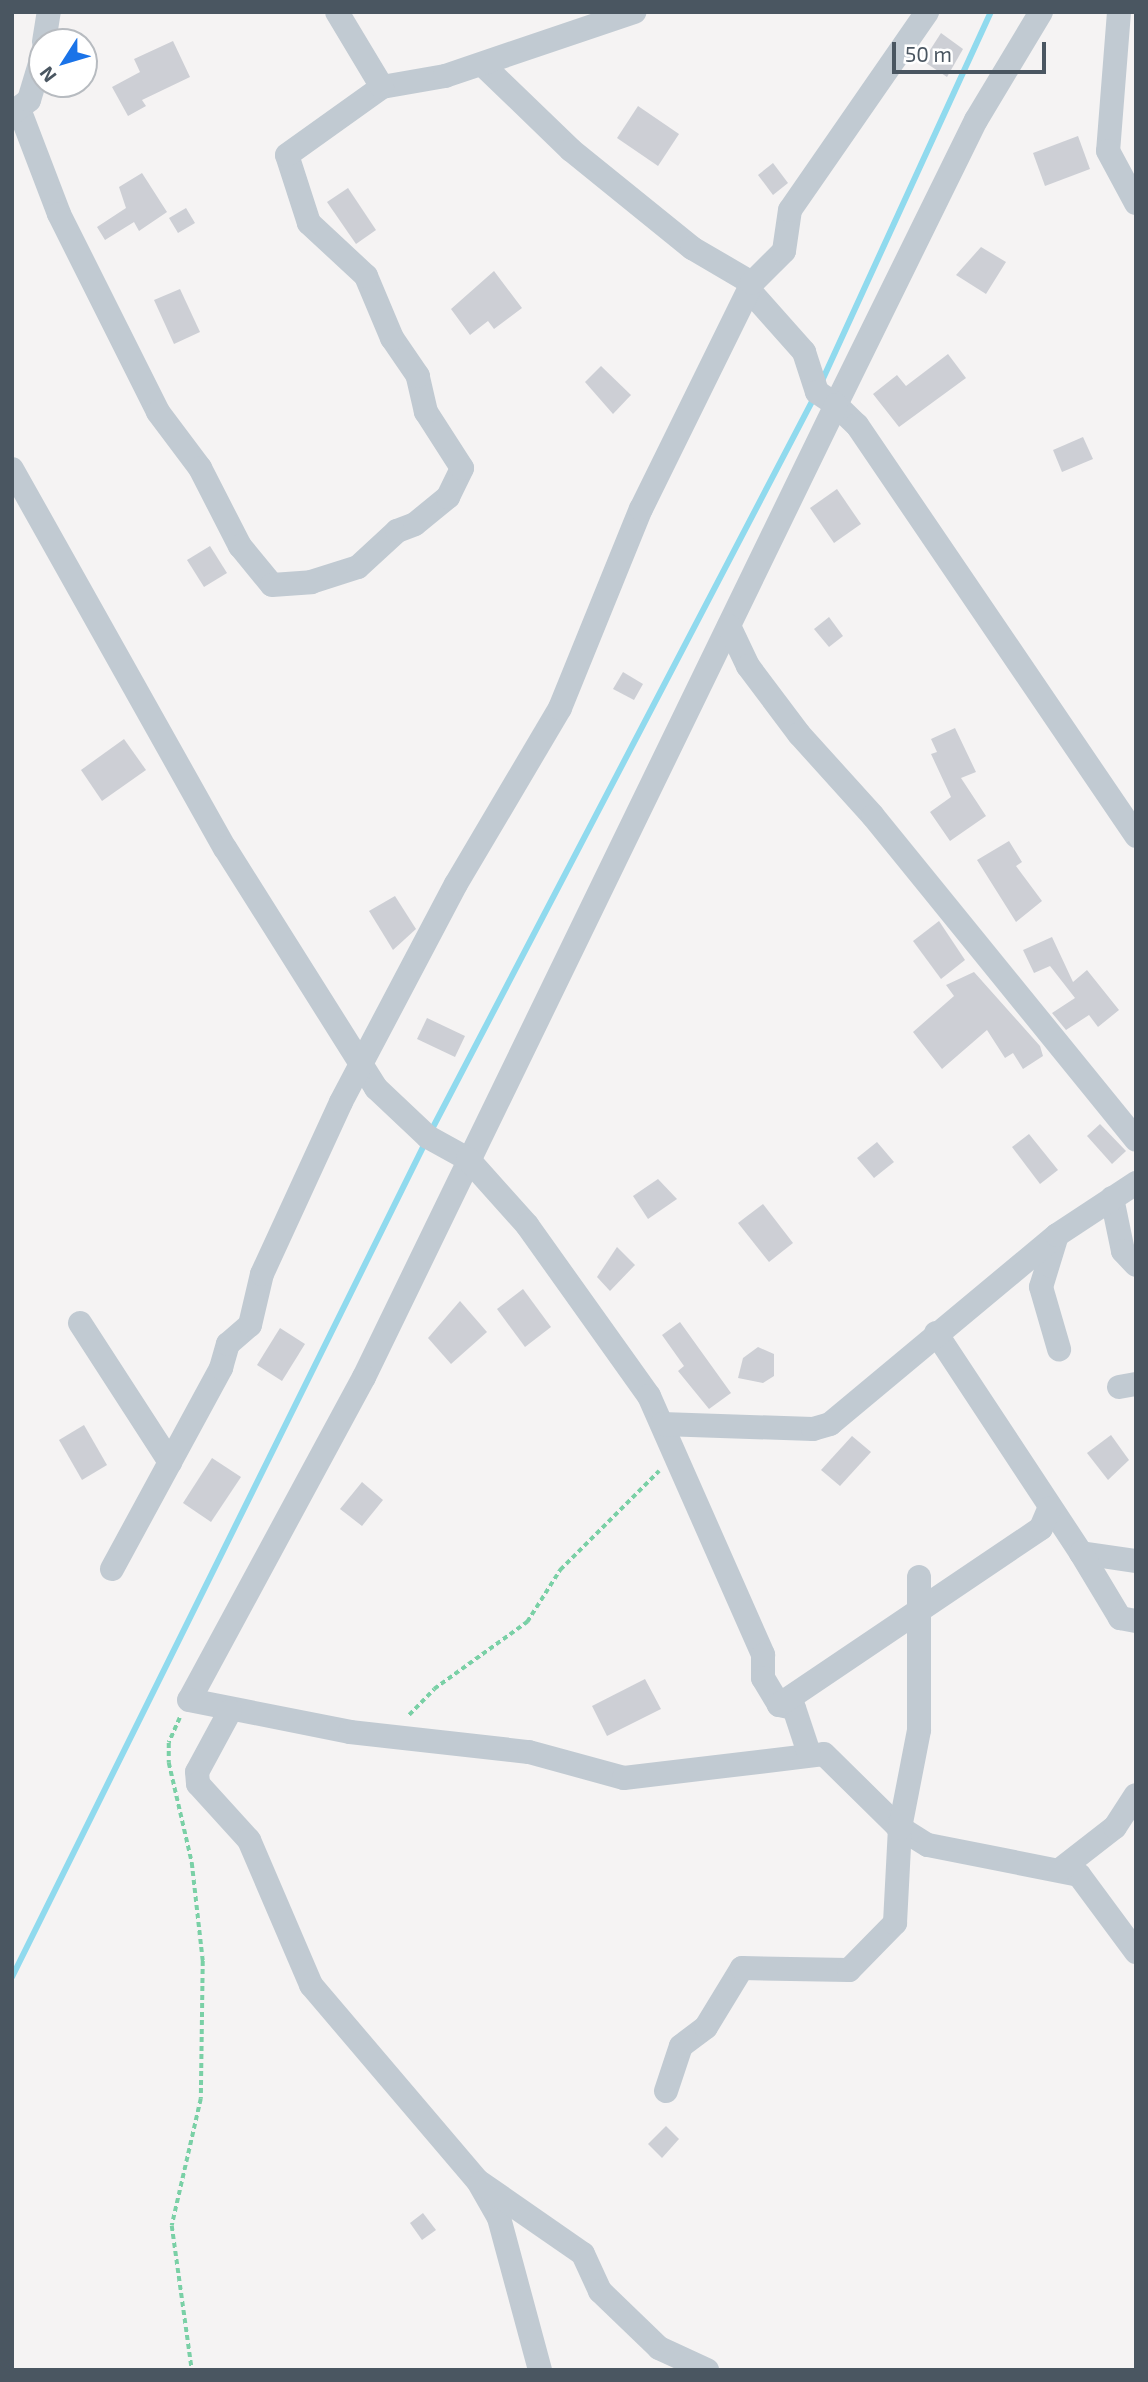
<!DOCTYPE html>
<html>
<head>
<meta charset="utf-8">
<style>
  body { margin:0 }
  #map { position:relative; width:1148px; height:2382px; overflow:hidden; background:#f5f3f3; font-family:"Exo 2",sans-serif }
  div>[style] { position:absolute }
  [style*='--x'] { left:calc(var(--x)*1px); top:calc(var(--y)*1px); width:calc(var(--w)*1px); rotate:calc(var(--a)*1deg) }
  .stream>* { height:6px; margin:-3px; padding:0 3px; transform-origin:3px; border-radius:3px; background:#90daee }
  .building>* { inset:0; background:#cdcfd5 }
  .path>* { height:3.5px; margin-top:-1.75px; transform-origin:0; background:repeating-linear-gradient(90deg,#7ad0a6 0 5px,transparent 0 8.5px) }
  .minor>* { height:24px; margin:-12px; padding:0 12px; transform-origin:12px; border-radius:12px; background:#c1cad2 }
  span { translate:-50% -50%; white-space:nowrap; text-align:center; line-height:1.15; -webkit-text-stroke:6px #fff; paint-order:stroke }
  .frame { position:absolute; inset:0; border:14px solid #4a5661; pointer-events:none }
  .north { position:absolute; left:28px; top:28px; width:70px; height:70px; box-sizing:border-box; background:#fff; border:2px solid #b7bbc0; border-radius:50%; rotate:233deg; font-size:19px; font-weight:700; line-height:28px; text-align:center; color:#4a5661 }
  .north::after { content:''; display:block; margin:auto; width:24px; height:32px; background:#1a73e8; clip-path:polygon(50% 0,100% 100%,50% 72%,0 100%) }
  .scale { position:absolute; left:892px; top:42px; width:154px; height:32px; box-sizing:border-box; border:4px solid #4a5661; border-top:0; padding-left:9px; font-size:21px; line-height:24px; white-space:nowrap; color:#4a5661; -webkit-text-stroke:5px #fff; paint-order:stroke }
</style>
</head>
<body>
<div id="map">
  <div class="stream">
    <i style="--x:821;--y:383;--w:408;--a:-65.4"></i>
    <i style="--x:431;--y:1131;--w:829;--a:-62.42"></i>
    <i style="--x:12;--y:1977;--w:933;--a:-63.65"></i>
  </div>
  <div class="building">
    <i style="clip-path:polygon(941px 33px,963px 49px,947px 77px,923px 61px)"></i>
    <i style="clip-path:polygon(173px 41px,190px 77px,142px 100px,146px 106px,128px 116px,112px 87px,140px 72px,134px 59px)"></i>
    <i style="clip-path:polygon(638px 106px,679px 134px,658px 166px,617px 138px)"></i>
    <i style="clip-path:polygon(1078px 136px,1090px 169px,1045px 186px,1033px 153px)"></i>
    <i style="clip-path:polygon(773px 163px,788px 183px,773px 195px,758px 175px)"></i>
    <i style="clip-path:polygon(142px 173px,167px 212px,139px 231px,134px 222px,105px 240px,97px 227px,126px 208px,119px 187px)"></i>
    <i style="clip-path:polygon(348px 188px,376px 230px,356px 244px,327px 202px)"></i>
    <i style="clip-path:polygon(186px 208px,195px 223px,178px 233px,169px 218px)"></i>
    <i style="clip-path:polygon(981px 247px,1006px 262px,986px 294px,956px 275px)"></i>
    <i style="clip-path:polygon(494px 271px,522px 308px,494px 329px,488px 321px,470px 335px,451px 309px)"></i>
    <i style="clip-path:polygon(180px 289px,200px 332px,174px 344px,154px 300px)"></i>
    <i style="clip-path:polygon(948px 354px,966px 378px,899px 427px,873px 394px,897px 375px,906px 386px)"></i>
    <i style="clip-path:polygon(601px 366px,631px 395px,613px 414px,585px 382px)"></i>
    <i style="clip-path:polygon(1083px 437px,1093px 459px,1062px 472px,1053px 450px)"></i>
    <i style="clip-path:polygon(837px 489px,861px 524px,834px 543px,810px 508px)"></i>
    <i style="clip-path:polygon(210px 546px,227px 573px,204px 587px,187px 560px)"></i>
    <i style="clip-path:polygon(829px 617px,843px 636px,829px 647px,814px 629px)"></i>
    <i style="clip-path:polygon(623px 672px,643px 684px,634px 700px,613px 689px)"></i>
    <i style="clip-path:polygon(955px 728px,976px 772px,961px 778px,986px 816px,950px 841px,930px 812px,951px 797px,931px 754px,937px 752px,931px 739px)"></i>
    <i style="clip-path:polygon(124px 739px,146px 770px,102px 801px,81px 770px)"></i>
    <i style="clip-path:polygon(1009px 841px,1022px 862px,1016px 866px,1042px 901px,1016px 922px,977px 860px)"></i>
    <i style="clip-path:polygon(395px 896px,416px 929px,393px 950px,369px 911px)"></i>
    <i style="clip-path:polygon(939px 921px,965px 960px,941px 979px,913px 941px)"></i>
    <i style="clip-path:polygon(1052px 937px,1073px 982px,1087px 970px,1119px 1010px,1098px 1027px,1089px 1015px,1066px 1030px,1052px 1013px,1075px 998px,1050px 966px,1034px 973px,1023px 950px)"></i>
    <i style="clip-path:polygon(974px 972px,1040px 1046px,1043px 1056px,1023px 1069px,1013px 1053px,1005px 1058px,987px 1030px,942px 1069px,913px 1032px,954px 996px,946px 985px)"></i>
    <i style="clip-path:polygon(427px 1018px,465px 1036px,455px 1057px,417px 1039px)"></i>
    <i style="clip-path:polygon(1100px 1124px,1126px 1151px,1112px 1164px,1087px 1136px)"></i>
    <i style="clip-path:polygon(1029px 1134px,1058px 1170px,1040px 1184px,1012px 1147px)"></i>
    <i style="clip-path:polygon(877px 1142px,894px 1162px,874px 1178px,857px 1158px)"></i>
    <i style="clip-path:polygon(658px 1179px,677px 1199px,648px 1219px,633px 1196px)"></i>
    <i style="clip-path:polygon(763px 1204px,793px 1243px,769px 1262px,738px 1223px)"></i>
    <i style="clip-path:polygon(617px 1247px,635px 1265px,610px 1291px,597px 1277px)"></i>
    <i style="clip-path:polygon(523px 1289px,551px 1327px,525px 1347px,497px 1309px)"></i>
    <i style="clip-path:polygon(460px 1301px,487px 1332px,451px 1364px,428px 1338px)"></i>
    <i style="clip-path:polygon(680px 1322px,731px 1393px,709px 1409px,678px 1371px,684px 1366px,662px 1335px)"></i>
    <i style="clip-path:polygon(280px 1328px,305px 1344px,282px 1381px,257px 1365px)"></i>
    <i style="clip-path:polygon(758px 1347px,774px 1354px,774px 1376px,763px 1383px,738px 1378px,743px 1358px)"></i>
    <i style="clip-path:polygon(84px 1425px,107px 1465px,82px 1480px,59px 1440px)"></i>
    <i style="clip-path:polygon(1111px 1435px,1129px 1460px,1108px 1480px,1087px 1453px)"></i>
    <i style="clip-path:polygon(852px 1436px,871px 1452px,840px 1486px,821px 1470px)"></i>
    <i style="clip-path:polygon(212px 1458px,241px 1477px,211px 1522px,183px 1503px)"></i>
    <i style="clip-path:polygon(362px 1482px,383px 1500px,362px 1526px,340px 1509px)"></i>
    <i style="clip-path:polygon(645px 1679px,661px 1709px,607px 1736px,592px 1706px)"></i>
    <i style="clip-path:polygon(666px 2126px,679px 2139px,662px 2158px,648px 2144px)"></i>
    <i style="clip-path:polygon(423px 2213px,436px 2230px,422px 2240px,410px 2223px)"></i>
  </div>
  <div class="path">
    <i style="--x:409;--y:1715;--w:36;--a:-46"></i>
    <i style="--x:434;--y:1689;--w:115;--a:-35.8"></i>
    <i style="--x:527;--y:1622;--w:62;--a:-57.6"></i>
    <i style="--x:560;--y:1570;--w:140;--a:-45"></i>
    <i style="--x:180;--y:1718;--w:27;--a:114"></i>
    <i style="--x:169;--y:1743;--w:20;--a:90"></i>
    <i style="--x:169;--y:1763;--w:103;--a:77"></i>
    <i style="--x:192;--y:1863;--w:99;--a:83.6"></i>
    <i style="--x:203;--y:1961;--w:138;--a:90.8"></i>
    <i style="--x:201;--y:2099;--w:130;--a:102.9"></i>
    <i style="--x:172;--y:2226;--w:145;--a:82.1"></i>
  </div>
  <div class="minor">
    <i style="--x:1041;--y:12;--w:126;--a:121"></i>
    <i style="--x:976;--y:120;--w:318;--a:116.2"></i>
    <i style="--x:836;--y:405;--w:29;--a:44"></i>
    <i style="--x:857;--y:425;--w:497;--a:55.8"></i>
    <i style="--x:1119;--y:12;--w:139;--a:94.5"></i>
    <i style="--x:1108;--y:151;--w:59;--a:61.7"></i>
    <i style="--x:44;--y:42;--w:30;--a:-81"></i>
    <i style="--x:483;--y:65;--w:122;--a:44"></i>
    <i style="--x:571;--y:150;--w:156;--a:39"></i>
    <i style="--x:692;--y:248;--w:69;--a:30.3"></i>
    <i style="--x:382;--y:87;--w:64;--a:-9.9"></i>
    <i style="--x:445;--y:76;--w:200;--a:-18.7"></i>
    <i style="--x:19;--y:109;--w:112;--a:69.1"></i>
    <i style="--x:59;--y:214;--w:221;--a:63.4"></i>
    <i style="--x:158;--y:412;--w:70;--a:53.1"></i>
    <i style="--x:200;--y:468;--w:88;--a:62.9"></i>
    <i style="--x:240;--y:546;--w:50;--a:50.6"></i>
    <i style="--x:272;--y:585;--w:39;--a:-4"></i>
    <i style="--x:311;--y:582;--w:49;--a:-17.7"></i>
    <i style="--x:358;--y:567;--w:53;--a:-42.7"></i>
    <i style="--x:397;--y:531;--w:19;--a:-21"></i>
    <i style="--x:415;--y:524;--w:43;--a:-39.3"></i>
    <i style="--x:448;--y:497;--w:32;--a:-64"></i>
    <i style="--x:462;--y:468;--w:67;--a:-122.7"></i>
    <i style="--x:426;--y:412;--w:37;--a:-103"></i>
    <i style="--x:418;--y:376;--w:46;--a:-124.4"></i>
    <i style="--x:392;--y:338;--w:67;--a:-112.8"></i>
    <i style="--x:366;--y:276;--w:78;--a:-137.1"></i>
    <i style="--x:309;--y:223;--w:71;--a:-107.9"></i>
    <i style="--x:287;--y:155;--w:117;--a:-35.6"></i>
    <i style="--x:382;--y:87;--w:87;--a:-121"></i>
    <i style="--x:12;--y:113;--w:21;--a:-37"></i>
    <i style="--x:29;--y:100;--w:45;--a:-73.2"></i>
    <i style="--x:749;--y:290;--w:83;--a:48.4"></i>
    <i style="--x:804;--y:352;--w:42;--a:72"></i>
    <i style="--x:817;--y:392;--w:23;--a:34"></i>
    <i style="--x:836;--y:405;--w:1081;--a:115.9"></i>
    <i style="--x:364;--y:1377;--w:367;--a:118.4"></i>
    <i style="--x:189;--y:1700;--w:164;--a:11.2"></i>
    <i style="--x:350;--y:1732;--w:180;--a:6.4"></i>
    <i style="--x:529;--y:1752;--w:98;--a:15.3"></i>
    <i style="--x:624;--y:1778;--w:201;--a:-6.8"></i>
    <i style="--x:824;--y:1754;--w:103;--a:44.6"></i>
    <i style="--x:897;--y:1826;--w:36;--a:32"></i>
    <i style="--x:928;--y:1845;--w:154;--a:11.2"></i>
    <i style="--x:1079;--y:1875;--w:96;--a:53.5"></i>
    <i style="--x:12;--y:469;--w:435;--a:60.7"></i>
    <i style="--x:225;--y:848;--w:284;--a:57.8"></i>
    <i style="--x:376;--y:1088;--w:71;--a:43.3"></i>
    <i style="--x:428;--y:1137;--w:46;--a:28.8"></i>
    <i style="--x:468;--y:1159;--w:89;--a:48.2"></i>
    <i style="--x:527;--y:1225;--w:210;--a:54.5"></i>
    <i style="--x:649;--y:1396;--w:283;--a:66.2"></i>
    <i style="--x:763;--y:1655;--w:23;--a:90"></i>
    <i style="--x:763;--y:1678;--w:31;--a:59"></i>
    <i style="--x:779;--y:1705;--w:15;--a:11"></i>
    <i style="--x:794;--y:1708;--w:47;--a:71.6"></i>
    <i style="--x:729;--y:626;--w:44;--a:64.6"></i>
    <i style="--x:748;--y:666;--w:85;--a:53.1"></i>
    <i style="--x:799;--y:734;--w:110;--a:47.9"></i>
    <i style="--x:873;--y:816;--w:417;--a:50.9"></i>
    <i style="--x:1112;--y:1198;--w:54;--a:78.3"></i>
    <i style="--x:1123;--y:1251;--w:19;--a:47"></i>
    <i style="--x:1057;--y:1235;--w:54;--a:107.1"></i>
    <i style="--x:1041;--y:1287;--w:65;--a:73.8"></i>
    <i style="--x:80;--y:1323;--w:166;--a:57.1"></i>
    <i style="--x:936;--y:1333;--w:263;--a:56.6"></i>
    <i style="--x:1081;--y:1553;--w:56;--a:8.3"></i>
    <i style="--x:1119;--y:1387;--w:17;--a:-10"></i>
    <i style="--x:662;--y:1424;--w:151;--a:1.9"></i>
    <i style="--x:813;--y:1429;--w:18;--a:-16"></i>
    <i style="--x:830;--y:1424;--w:295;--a:-39.8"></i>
    <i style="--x:1057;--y:1235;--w:95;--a:-33.4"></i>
    <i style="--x:1081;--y:1553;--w:76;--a:59"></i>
    <i style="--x:1120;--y:1618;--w:16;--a:11"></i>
    <i style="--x:112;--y:1569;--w:229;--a:-61.5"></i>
    <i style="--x:221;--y:1368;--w:25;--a:-74"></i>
    <i style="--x:228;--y:1344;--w:29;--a:-41"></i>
    <i style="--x:250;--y:1325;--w:52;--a:-76.8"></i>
    <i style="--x:262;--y:1274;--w:189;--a:-65.3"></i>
    <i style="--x:341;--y:1102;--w:246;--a:-62.2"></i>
    <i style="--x:456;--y:884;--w:204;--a:-59.4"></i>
    <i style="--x:560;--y:708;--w:215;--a:-67.9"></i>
    <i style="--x:641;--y:509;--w:252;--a:-63.8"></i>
    <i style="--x:752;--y:283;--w:45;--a:-45"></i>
    <i style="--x:784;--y:251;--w:41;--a:-81.7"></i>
    <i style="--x:790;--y:210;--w:241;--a:-55.3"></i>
    <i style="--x:779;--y:1705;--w:316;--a:-34"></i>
    <i style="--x:1041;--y:1528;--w:21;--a:-67"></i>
    <i style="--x:230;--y:1711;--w:69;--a:118.4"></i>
    <i style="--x:197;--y:1772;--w:12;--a:85"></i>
    <i style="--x:198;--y:1784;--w:76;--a:47.7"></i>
    <i style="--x:249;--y:1840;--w:158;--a:66.8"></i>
    <i style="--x:311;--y:1985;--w:257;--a:49.6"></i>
    <i style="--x:478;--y:2181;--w:43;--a:60.4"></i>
    <i style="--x:499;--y:2218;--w:157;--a:74.9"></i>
    <i style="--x:1061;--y:1869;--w:68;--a:-37.9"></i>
    <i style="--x:1115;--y:1827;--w:38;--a:-57"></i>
    <i style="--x:666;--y:2091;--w:47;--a:-71.6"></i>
    <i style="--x:681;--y:2046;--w:31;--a:-37"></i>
    <i style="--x:706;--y:2027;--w:69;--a:-58.6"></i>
    <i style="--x:742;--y:1968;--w:107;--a:1.1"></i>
    <i style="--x:849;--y:1970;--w:66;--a:-45.6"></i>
    <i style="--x:895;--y:1923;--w:95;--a:-87"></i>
    <i style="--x:900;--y:1828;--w:100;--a:-79"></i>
    <i style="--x:919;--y:1730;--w:153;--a:-90"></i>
    <i style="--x:481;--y:2183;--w:124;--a:34.8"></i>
    <i style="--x:583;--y:2254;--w:41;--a:65.3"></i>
    <i style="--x:600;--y:2291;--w:82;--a:44"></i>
    <i style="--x:659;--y:2348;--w:53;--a:24.6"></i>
  </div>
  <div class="frame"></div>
  <div class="north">N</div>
  <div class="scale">50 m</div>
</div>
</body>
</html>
